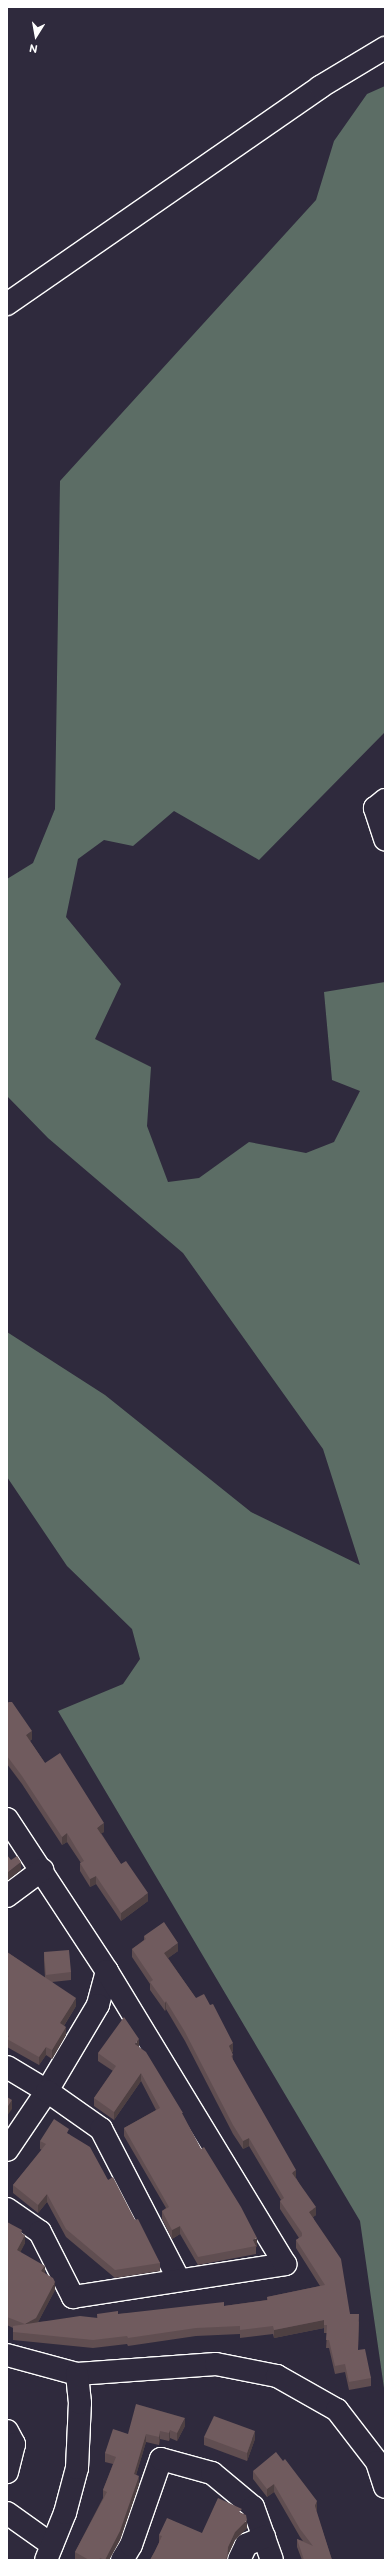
<!DOCTYPE html>
<html>
<head>
<meta charset="utf-8">
<style>
  body { margin:0 }
  #map { position:relative; width:392px; height:2567px; overflow:hidden; background:#2f2a3d; font-family:"Balsamiq Sans",sans-serif }
  div>[style] { position:absolute }
  [style*='--x'] { left:calc(var(--x)*1px); top:calc(var(--y)*1px); width:calc(var(--w)*1px); rotate:calc(var(--a)*1deg) }
  .green>* { inset:0; background:#5c6d65 }
  .roads { filter:drop-shadow(1px 0 #fff) drop-shadow(-1px 0 #fff) drop-shadow(0 1px #fff) drop-shadow(0 -1px #fff) }
  .minor>* { height:22px; margin:-11px; padding:0 11px; transform-origin:11px; border-radius:11px; background:#2f2a3d }
  .wall>* { inset:0; background:#604e51 }
  .shaded-wall>* { inset:0; background:#4e4042 }
  .building>* { inset:0; background:#705b5e }
  span { translate:-50% -50%; white-space:nowrap; text-align:center; line-height:1.15; -webkit-text-stroke:3.5px #2f2a3d; paint-order:stroke }
  .frame { position:absolute; inset:0; border:8px solid #fff; pointer-events:none }
  .north { position:absolute; left:16px; top:16px; width:40px; height:40px; -webkit-text-stroke:3px #2f2a3d; paint-order:stroke; rotate:191deg; font-size:11px; font-weight:700; line-height:16px; text-align:center; color:#fff }
  .north::after { content:''; display:block; margin:auto; width:14px; height:18px; background:#fff; clip-path:polygon(50% 0,100% 100%,50% 72%,0 100%) }
</style>
</head>
<body>
<div id="map">
  <div class="green">
    <i style="clip-path:polygon(385px 86px,385px 732px,259px 860px,174px 811px,133px 846px,104px 840px,78px 859px,66px 917px,121px 984px,95px 1039px,151px 1067px,147px 1126px,168px 1182px,199px 1178px,249px 1142px,306px 1153px,334px 1142px,360px 1091px,332px 1080px,324px 992px,385px 982px,385px 2395px,360px 2221px,58px 1711px,123px 1684px,140px 1659px,132px 1629px,67px 1566px,7px 1477px,7px 1332px,105px 1395px,251px 1512px,360px 1565px,323px 1449px,183px 1253px,48px 1138px,7px 1096px,7px 879px,33px 863px,55px 809px,60px 481px,316px 200px,334px 141px,367px 94px)"></i>
  </div>
  <div class="roads">
    <div class="minor">
      <i style="--x:7;--y:304;--w:381;--a:-34.7"></i>
      <i style="--x:320;--y:87;--w:76;--a:-31"></i>
      <i style="--x:385;--y:800;--w:13;--a:141"></i>
      <i style="--x:375;--y:808;--w:33;--a:72"></i>
      <i style="--x:7;--y:1819;--w:182;--a:56.7"></i>
      <i style="--x:107;--y:1971;--w:35;--a:105"></i>
      <i style="--x:98;--y:2005;--w:100;--a:120.7"></i>
      <i style="--x:47;--y:2091;--w:71;--a:124.1"></i>
      <i style="--x:7;--y:1896;--w:44;--a:-36.6"></i>
      <i style="--x:7;--y:2067;--w:47;--a:31"></i>
      <i style="--x:47;--y:2091;--w:66;--a:35.1"></i>
      <i style="--x:101;--y:2129;--w:170;--a:62.7"></i>
      <i style="--x:7;--y:2209;--w:40;--a:34.9"></i>
      <i style="--x:40;--y:2232;--w:73;--a:63.1"></i>
      <i style="--x:73;--y:2297;--w:215;--a:-8.8"></i>
      <i style="--x:285;--y:2264;--w:343;--a:-121.3"></i>
      <i style="--x:7;--y:2355;--w:73;--a:15.2"></i>
      <i style="--x:77;--y:2374;--w:139;--a:-4.1"></i>
      <i style="--x:216;--y:2364;--w:62;--a:11.1"></i>
      <i style="--x:277;--y:2376;--w:69;--a:29.5"></i>
      <i style="--x:337;--y:2410;--w:66;--a:52.4"></i>
      <i style="--x:377;--y:2462;--w:26;--a:72"></i>
      <i style="--x:7;--y:2431;--w:15;--a:62"></i>
      <i style="--x:14;--y:2444;--w:29;--a:104"></i>
      <i style="--x:7;--y:2513;--w:55;--a:35.4"></i>
      <i style="--x:46;--y:2560;--w:51;--a:-68"></i>
      <i style="--x:65;--y:2513;--w:47;--a:-75.1"></i>
      <i style="--x:77;--y:2468;--w:65;--a:-87.4"></i>
      <i style="--x:80;--y:2403;--w:29;--a:-96"></i>
      <i style="--x:122;--y:2560;--w:17;--a:-59"></i>
      <i style="--x:131;--y:2545;--w:91;--a:-70.8"></i>
      <i style="--x:161;--y:2459;--w:53;--a:15.4"></i>
      <i style="--x:212;--y:2473;--w:53;--a:39.7"></i>
      <i style="--x:253;--y:2507;--w:56;--a:70.3"></i>
      <i style="--x:239;--y:2560;--w:17;--a:-65"></i>
      <i style="--x:246;--y:2545;--w:20;--a:-24"></i>
    </div>
  </div>
  <div class="wall">
    <i style="clip-path:polygon(7px 1703px,32px 1739px,30px 1741px,45px 1763px,104px 1832px,101px 1833px,121px 1864px,148px 1901px,121px 1921px,96px 1884px,90px 1887px,80px 1871px,80px 1863px,81px 1863px,67px 1842px,62px 1845px,22px 1784px,7px 1764px)"></i>
    <i style="clip-path:polygon(144px 1936px,178px 1951px,168px 1958px,233px 2052px,232px 2052px,233px 2060px,316px 2215px,313px 2217px,350px 2314px,359px 2322px,358px 2350px,371px 2378px,371px 2386px,349px 2390px,345px 2372px,335px 2374px,329px 2348px,326px 2348px,327px 2333px,324px 2333px,324px 2328px,274px 2338px,273px 2334px,240px 2338px,240px 2334px,196px 2336px,128px 2346px,127px 2344px,93px 2348px,13px 2340px,13px 2328px,7px 2325px,7px 2222px,22px 2233px,25px 2243px,20px 2252px,45px 2273px,55px 2290px,38px 2322px,97px 2318px,97px 2314px,118px 2314px,224px 2306px,267px 2300px,267px 2297px,320px 2286px,296px 2248px,296px 2240px,299px 2238px,280px 2209px,280px 2201px,281px 2200px,249px 2146px,243px 2149px,233px 2134px,185px 2041px,166px 2009px,165px 2011px,150px 1990px,150px 1984px,132px 1957px,132px 1949px,144px 1940px)"></i>
    <i style="clip-path:polygon(7px 1952px,45px 1978px,44px 1961px,44px 1952px,71px 1972px,71px 1980px,52px 1982px,76px 2006px,64px 2026px,66px 2035px,52px 2059px,46px 2055px,39px 2065px,7px 2047px)"></i>
    <i style="clip-path:polygon(139px 2047px,183px 2116px,201px 2149px,257px 2247px,256px 2247px,256px 2254px,198px 2265px,180px 2234px,172px 2239px,162px 2219px,162px 2211px,166px 2208px,124px 2136px,124px 2128px,156px 2110px,141px 2081px,114px 2120px,94px 2106px,94px 2098px,113px 2071px,98px 2061px,98px 2053px)"></i>
    <i style="clip-path:polygon(69px 2134px,108px 2180px,135px 2220px,160px 2263px,160px 2271px,115px 2278px,66px 2237px,47px 2202px,38px 2213px,13px 2193px,13px 2185px,42px 2150px,40px 2149px,40px 2141px)"></i>
    <i style="clip-path:polygon(185px 2426px,177px 2441px,170px 2438px,169px 2441px,160px 2439px,159px 2445px,146px 2442px,136px 2475px,139px 2484px,120px 2540px,109px 2560px,75px 2560px,75px 2552px,103px 2498px,103px 2490px,113px 2464px,105px 2462px,105px 2453px,128px 2434px)"></i>
    <i style="clip-path:polygon(204px 2437px,255px 2439px,247px 2461px,204px 2445px)"></i>
    <i style="clip-path:polygon(253px 2471px,317px 2509px,316px 2511px,332px 2560px,302px 2560px,297px 2547px,297px 2539px,303px 2541px,300px 2537px,274px 2492px,267px 2497px,253px 2479px)"></i>
    <i style="clip-path:polygon(242px 2513px,247px 2528px,235px 2540px,228px 2555px,227px 2560px,150px 2560px,155px 2551px,159px 2543px,159px 2535px,202px 2533px)"></i>
  </div>
  <div class="shaded-wall">
    <i style="clip-path:polygon(32px 1731px,32px 1739px,26px 1743px,26px 1735px)"></i>
    <i style="clip-path:polygon(104px 1823px,104px 1832px,97px 1836px,97px 1828px)"></i>
    <i style="clip-path:polygon(67px 1833px,67px 1842px,62px 1845px,62px 1837px)"></i>
    <i style="clip-path:polygon(21px 1862px,21px 1870px,7px 1881px,7px 1873px)"></i>
    <i style="clip-path:polygon(96px 1876px,96px 1884px,90px 1887px,90px 1879px)"></i>
    <i style="clip-path:polygon(148px 1893px,148px 1901px,121px 1921px,121px 1913px)"></i>
    <i style="clip-path:polygon(178px 1943px,178px 1951px,164px 1961px,164px 1953px)"></i>
    <i style="clip-path:polygon(76px 1998px,76px 2006px,60px 2032px,60px 2023px)"></i>
    <i style="clip-path:polygon(166px 2001px,166px 2009px,165px 2011px,165px 2003px)"></i>
    <i style="clip-path:polygon(66px 2027px,66px 2035px,52px 2059px,52px 2050px)"></i>
    <i style="clip-path:polygon(139px 2039px,139px 2048px,135px 2044px)"></i>
    <i style="clip-path:polygon(233px 2043px,233px 2052px,229px 2054px,229px 2046px)"></i>
    <i style="clip-path:polygon(46px 2047px,46px 2055px,39px 2065px,39px 2057px)"></i>
    <i style="clip-path:polygon(141px 2073px,141px 2081px,114px 2120px,114px 2112px)"></i>
    <i style="clip-path:polygon(12px 2100px,12px 2109px,7px 2116px,7px 2108px)"></i>
    <i style="clip-path:polygon(249px 2138px,249px 2146px,243px 2149px,243px 2141px)"></i>
    <i style="clip-path:polygon(296px 2170px,296px 2179px,292px 2181px,292px 2173px)"></i>
    <i style="clip-path:polygon(47px 2194px,47px 2202px,38px 2213px,38px 2205px)"></i>
    <i style="clip-path:polygon(316px 2207px,316px 2215px,309px 2220px,309px 2212px)"></i>
    <i style="clip-path:polygon(180px 2226px,180px 2234px,172px 2239px,172px 2230px)"></i>
    <i style="clip-path:polygon(25px 2235px,25px 2243px,17px 2259px,17px 2250px)"></i>
    <i style="clip-path:polygon(257px 2238px,257px 2247px,256px 2247px,253px 2240px)"></i>
    <i style="clip-path:polygon(45px 2266px,45px 2274px,41px 2271px)"></i>
    <i style="clip-path:polygon(55px 2282px,55px 2290px,36px 2326px,25px 2332px,25px 2324px)"></i>
    <i style="clip-path:polygon(324px 2320px,324px 2328px,274px 2338px,274px 2330px)"></i>
    <i style="clip-path:polygon(185px 2418px,185px 2426px,177px 2441px,177px 2433px)"></i>
    <i style="clip-path:polygon(170px 2430px,170px 2438px,169px 2441px,169px 2433px)"></i>
    <i style="clip-path:polygon(160px 2431px,160px 2439px,159px 2445px,159px 2437px)"></i>
    <i style="clip-path:polygon(255px 2431px,255px 2439px,247px 2461px,247px 2453px)"></i>
    <i style="clip-path:polygon(146px 2434px,146px 2442px,134px 2482px,134px 2474px)"></i>
    <i style="clip-path:polygon(139px 2476px,139px 2484px,120px 2540px,109px 2560px,105px 2560px)"></i>
    <i style="clip-path:polygon(274px 2484px,274px 2492px,267px 2497px,267px 2489px)"></i>
    <i style="clip-path:polygon(317px 2501px,317px 2509px,315px 2514px,315px 2506px)"></i>
    <i style="clip-path:polygon(247px 2520px,247px 2528px,235px 2540px,228px 2555px,228px 2547px,235px 2532px)"></i>
  </div>
  <div class="building">
    <i style="clip-path:polygon(9px 1702px,12px 1702px,32px 1731px,26px 1735px,45px 1763px,60px 1753px,104px 1823px,97px 1828px,121px 1864px,126px 1861px,148px 1893px,121px 1913px,96px 1876px,90px 1879px,80px 1863px,84px 1861px,67px 1833px,62px 1837px,22px 1776px,7px 1756px,7px 1703px)"></i>
    <i style="clip-path:polygon(7px 1855px,11px 1860px,17px 1856px,21px 1862px,7px 1873px)"></i>
    <i style="clip-path:polygon(164px 1922px,178px 1943px,164px 1953px,196px 1998px,204px 1994px,210px 2005px,213px 2004px,233px 2043px,229px 2046px,233px 2055px,231px 2056px,296px 2170px,292px 2173px,316px 2207px,309px 2212px,341px 2259px,350px 2314px,359px 2314px,358px 2350px,365px 2349px,371px 2378px,349px 2382px,345px 2364px,335px 2366px,329px 2340px,326px 2340px,327px 2325px,324px 2325px,324px 2320px,274px 2330px,273px 2326px,240px 2330px,240px 2326px,196px 2328px,128px 2338px,127px 2336px,93px 2340px,13px 2332px,13px 2326px,80px 2316px,98px 2318px,97px 2314px,118px 2311px,118px 2314px,224px 2302px,224px 2306px,268px 2300px,267px 2297px,325px 2285px,296px 2240px,302px 2236px,302px 2233px,280px 2201px,284px 2198px,249px 2138px,243px 2141px,233px 2125px,185px 2032px,166px 2001px,165px 2003px,150px 1982px,153px 1980px,132px 1949px,146px 1939px,144px 1936px)"></i>
    <i style="clip-path:polygon(69px 1950px,71px 1972px,46px 1975px,44px 1952px)"></i>
    <i style="clip-path:polygon(7px 1952px,76px 1998px,60px 2023px,66px 2027px,52px 2050px,46px 2047px,39px 2057px,7px 2039px,9px 2036px,7px 2035px)"></i>
    <i style="clip-path:polygon(124px 2017px,139px 2039px,135px 2044px,146px 2052px,183px 2113px,182px 2113px,201px 2149px,204px 2147px,241px 2207px,257px 2238px,253px 2240px,256px 2246px,198px 2257px,180px 2226px,172px 2230px,162px 2211px,169px 2207px,124px 2128px,160px 2108px,141px 2073px,114px 2112px,94px 2098px,116px 2066px,98px 2053px)"></i>
    <i style="clip-path:polygon(7px 2097px,12px 2100px,7px 2108px)"></i>
    <i style="clip-path:polygon(54px 2119px,69px 2129px,67px 2133px,90px 2147px,108px 2180px,113px 2177px,135px 2220px,138px 2219px,160px 2263px,115px 2270px,66px 2229px,47px 2194px,38px 2205px,13px 2185px,46px 2144px,40px 2141px)"></i>
    <i style="clip-path:polygon(7px 2222px,22px 2230px,21px 2233px,25px 2235px,17px 2250px,45px 2266px,41px 2271px,53px 2278px,55px 2282px,36px 2318px,25px 2324px,7px 2317px)"></i>
    <i style="clip-path:polygon(136px 2404px,185px 2418px,177px 2433px,170px 2430px,169px 2433px,160px 2431px,159px 2437px,146px 2434px,134px 2474px,139px 2476px,120px 2531px,105px 2560px,100px 2558px,99px 2560px,89px 2560px,75px 2552px,107px 2492px,103px 2490px,116px 2457px,105px 2453px,113px 2429px,128px 2434px)"></i>
    <i style="clip-path:polygon(214px 2416px,255px 2431px,247px 2453px,204px 2437px)"></i>
    <i style="clip-path:polygon(276px 2452px,283px 2461px,285px 2459px,317px 2501px,315px 2506px,332px 2560px,304px 2560px,297px 2539px,313px 2546px,300px 2529px,274px 2484px,267px 2489px,253px 2471px)"></i>
    <i style="clip-path:polygon(218px 2498px,242px 2509px,239px 2512px,246px 2515px,247px 2520px,235px 2532px,228px 2547px,227px 2556px,225px 2560px,150px 2560px,155px 2551px,162px 2536px,159px 2535px,167px 2518px,202px 2533px)"></i>
  </div>
  <div class="frame"></div>
  <div class="north">N</div>
</div>
</body>
</html>
